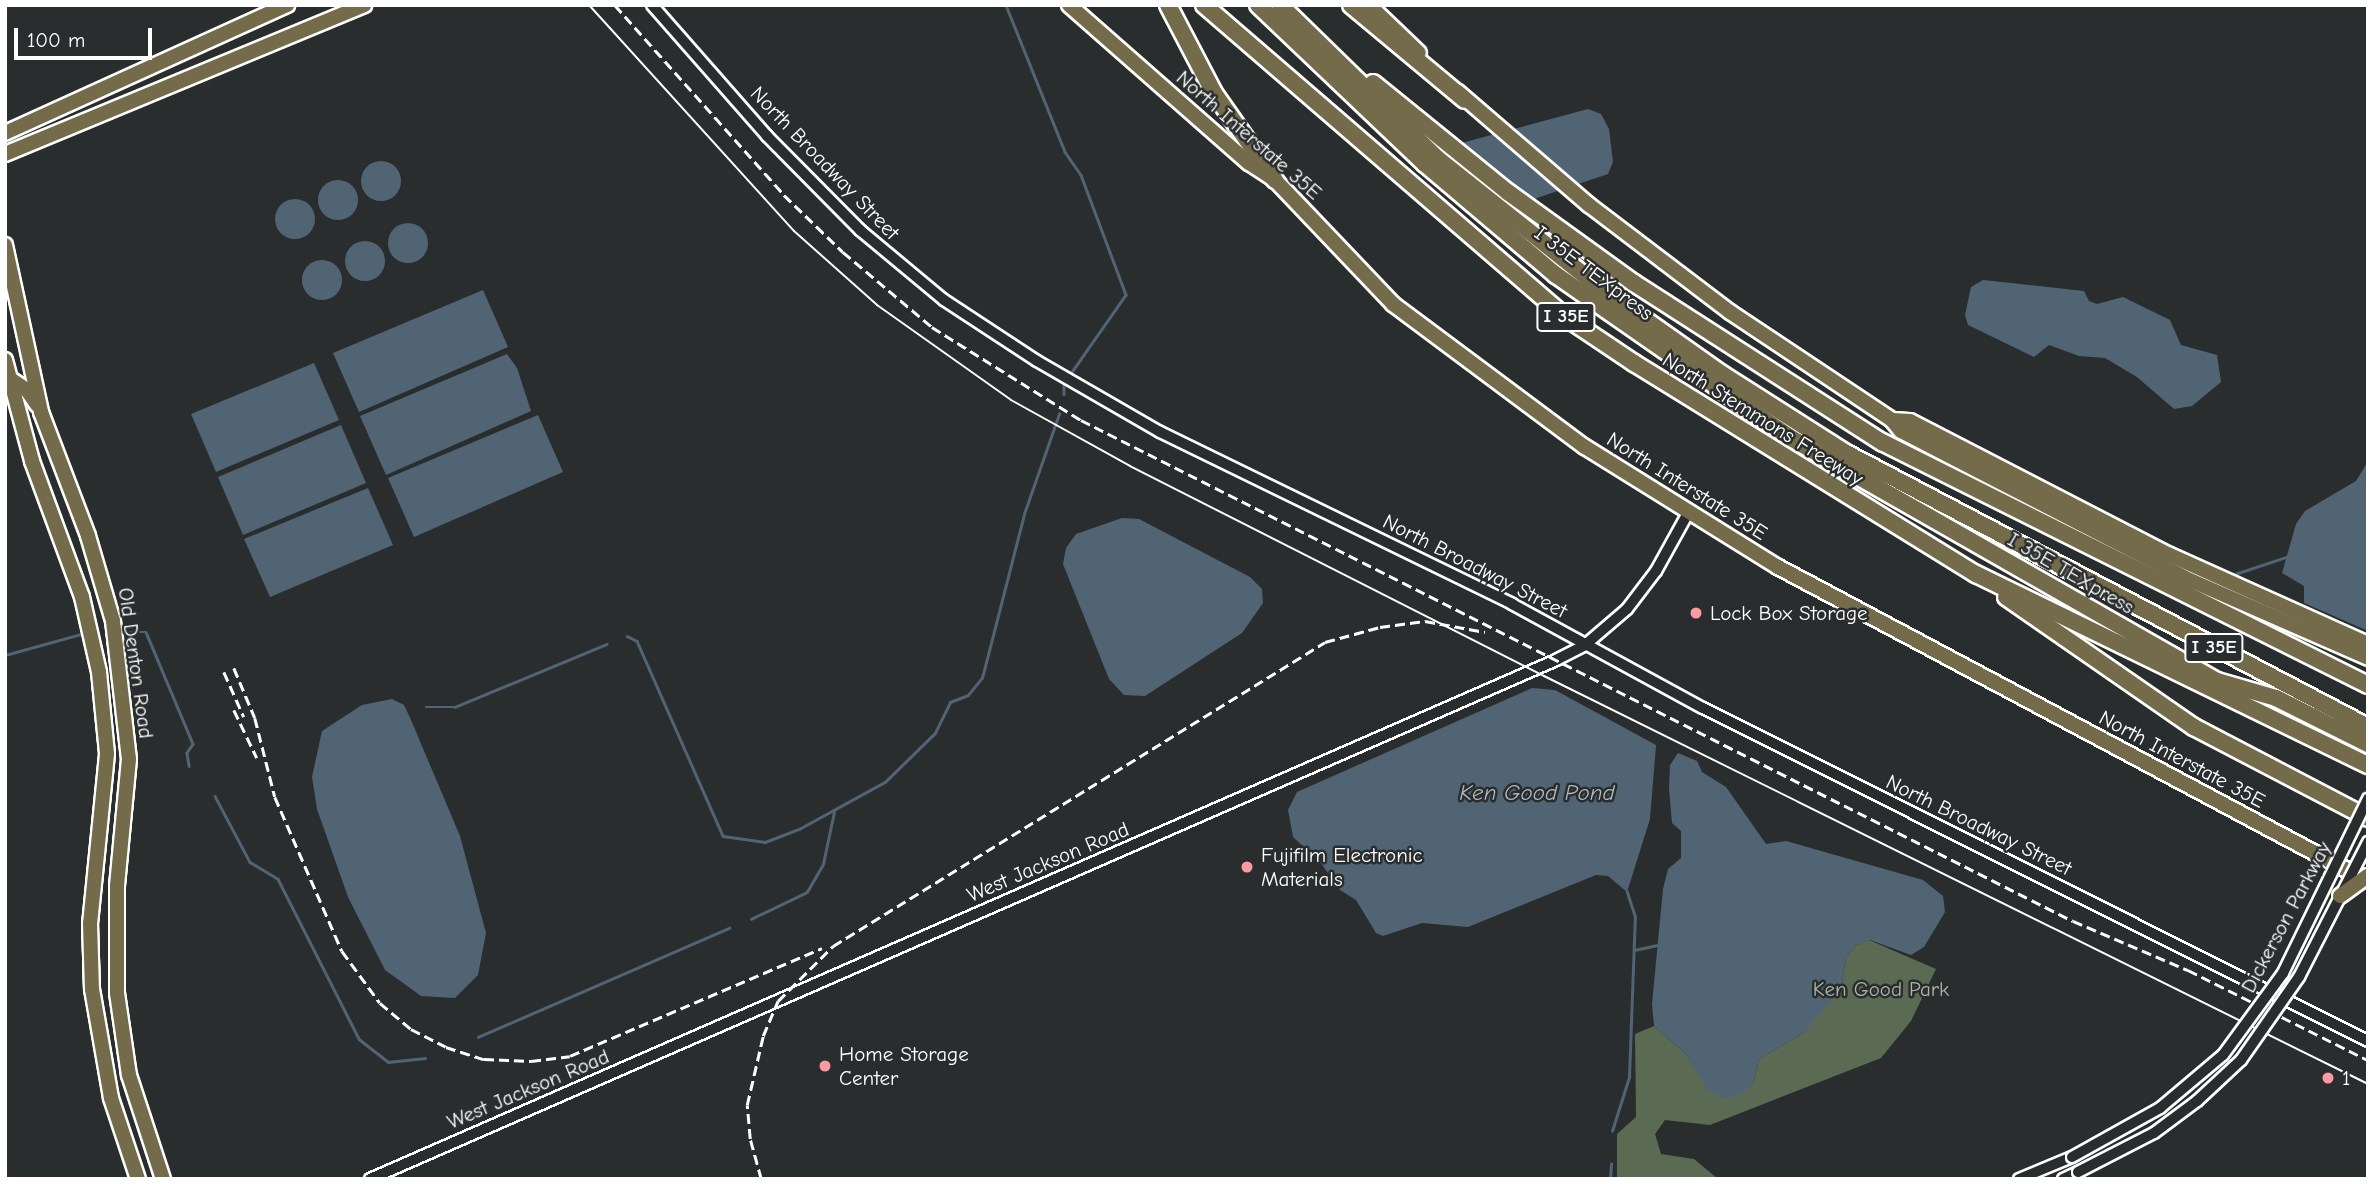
<!DOCTYPE html>
<html>
<head>
<meta charset="utf-8">
<style>
  body { margin:0 }
  #map { position:relative; width:2373px; height:1184px; overflow:hidden; background:#2a2d2e; font-family:"Comic Neue",sans-serif }
  div>[style] { position:absolute }
  [style*='--x'] { left:calc(var(--x)*1px); top:calc(var(--y)*1px); width:calc(var(--w)*1px); rotate:calc(var(--a)*1deg) }
  .green>* { inset:0; background:#5b6a52 }
  .water>* { inset:0; background:#516474 }
  .round { border-radius:50% }
  .stream>* { height:2.5px; margin:-1.25px; padding:0 1.25px; transform-origin:1.25px; border-radius:1.25px; background:#516474 }
  .roads { filter:drop-shadow(2px 0 #fff) drop-shadow(-2px 0 #fff) drop-shadow(0 2px #fff) drop-shadow(0 -2px #fff) }
  .minor>* { height:10px; margin:-5px; padding:0 5px; transform-origin:5px; border-radius:5px; background:#2a2d2e }
  .major>* { height:14px; margin:-7px; padding:0 7px; transform-origin:7px; border-radius:7px; background:#746b4b }
  .highway>* { height:16px; margin:-8px; padding:0 8px; transform-origin:8px; border-radius:8px; background:#746b4b }
  .tram>* { height:2px; margin:-1px; padding:0 1px; transform-origin:1px; border-radius:1px; background:#fff }
  .rail>* { height:2.5px; margin-top:-1.25px; transform-origin:0; background:repeating-linear-gradient(90deg,#fff 0 10px,transparent 0 15px) }
  .bridges { filter:drop-shadow(2px 0 #fff) drop-shadow(-2px 0 #fff) drop-shadow(0 2px #fff) drop-shadow(0 -2px #fff) }
  .minor-bridge>* { height:10px; margin:-5px; padding:0 5px; transform-origin:5px; border-radius:5px; background:#2a2d2e }
  .major-bridge>* { height:14px; margin:-7px; padding:0 7px; transform-origin:7px; border-radius:7px; background:#746b4b }
  .dots>* { width:19px; height:19px; translate:-50% -50%; box-sizing:border-box; border:4px solid #2a2d2e; border-radius:50% }
  span { translate:-50% -50%; white-space:nowrap; text-align:center; line-height:1.15; -webkit-text-stroke:5px #2a2d2e; paint-order:stroke }
  .shield-label span { padding:2px 5px; background:#2a2d2e; border:2px solid; border-radius:5px; -webkit-text-stroke-width:0 }
  .shield-label { font-size:19px; color:#fff; font-weight:700 }
  .street-label { font-size:21px; color:#fff }
  .poi-label { font-size:21px; color:#fff }
  .left { translate:0 -50%; text-align:left }
  .park-label { font-size:21px; color:#adb4a8 }
  .water-label { font-size:23px; color:#b1b9c0; font-style:italic }
  .frame { position:absolute; inset:0; border:7px solid #fff; pointer-events:none }
  .scale { position:absolute; left:14px; top:28px; width:138px; height:32px; box-sizing:border-box; border:4px solid #fff; border-top:0; padding-left:9px; font-size:21px; line-height:24px; white-space:nowrap; color:#fff; -webkit-text-stroke:5px #2a2d2e; paint-order:stroke }
</style>
</head>
<body>
<div id="map">
  <div class="green">
    <i style="clip-path:polygon(1869px 940px,1936px 969px,1911px 1021px,1881px 1058px,1710px 1125px,1665px 1120px,1655px 1134px,1661px 1154px,1694px 1159px,1718px 1179px,1617px 1179px,1617px 1134px,1636px 1117px,1635px 1034px,1654px 1026px,1685px 1053px,1709px 1090px,1753px 1084px,1759px 1059px,1803px 1033px,1842px 984px,1846px 957px,1856px 945px)"></i>
  </div>
  <div class="water">
    <i style="clip-path:polygon(1588px 109px,1601px 114px,1609px 129px,1613px 162px,1608px 174px,1525px 202px,1493px 209px,1439px 149px)"></i>
    <i class="round" style="left:361px;top:161px;width:40px;height:40px"></i>
    <i class="round" style="left:318px;top:180px;width:40px;height:40px"></i>
    <i class="round" style="left:275px;top:199px;width:40px;height:40px"></i>
    <i class="round" style="left:388px;top:223px;width:40px;height:40px"></i>
    <i class="round" style="left:345px;top:241px;width:40px;height:40px"></i>
    <i class="round" style="left:302px;top:260px;width:40px;height:40px"></i>
    <i style="clip-path:polygon(1983px 280px,2084px 291px,2089px 301px,2097px 304px,2123px 297px,2170px 320px,2181px 345px,2217px 355px,2221px 382px,2192px 406px,2174px 409px,2137px 377px,2105px 358px,2079px 356px,2049px 345px,2034px 357px,1968px 325px,1965px 315px,1971px 287px)"></i>
    <i style="clip-path:polygon(483px 290px,508px 347px,359px 412px,333px 353px)"></i>
    <i style="clip-path:polygon(507px 354px,517px 368px,531px 411px,386px 475px,360px 416px)"></i>
    <i style="clip-path:polygon(314px 363px,339px 420px,216px 472px,191px 414px)"></i>
    <i style="clip-path:polygon(538px 415px,563px 472px,414px 537px,388px 478px)"></i>
    <i style="clip-path:polygon(341px 425px,366px 483px,243px 535px,218px 477px)"></i>
    <i style="clip-path:polygon(2368px 461px,2368px 631px,2304px 603px,2304px 586px,2282px 573px,2296px 524px,2305px 511px,2356px 481px)"></i>
    <i style="clip-path:polygon(368px 488px,393px 545px,270px 597px,244px 539px)"></i>
    <i style="clip-path:polygon(1122px 518px,1139px 519px,1250px 577px,1262px 589px,1263px 603px,1242px 633px,1145px 696px,1124px 695px,1109px 679px,1063px 564px,1066px 548px,1076px 534px)"></i>
    <i style="clip-path:polygon(1532px 688px,1555px 690px,1656px 745px,1650px 819px,1627px 892px,1608px 876px,1596px 875px,1468px 927px,1422px 923px,1383px 936px,1376px 933px,1356px 900px,1340px 890px,1320px 862px,1293px 837px,1288px 810px,1297px 792px)"></i>
    <i style="clip-path:polygon(392px 699px,404px 705px,411px 720px,460px 836px,486px 933px,478px 975px,455px 998px,421px 996px,385px 970px,348px 897px,317px 809px,312px 777px,322px 731px,362px 705px)"></i>
    <i style="clip-path:polygon(1678px 753px,1697px 761px,1702px 772px,1726px 787px,1766px 844px,1786px 841px,1923px 880px,1943px 896px,1945px 912px,1924px 947px,1911px 955px,1870px 940px,1856px 945px,1846px 957px,1842px 984px,1829px 1004px,1803px 1033px,1759px 1059px,1753px 1084px,1740px 1095px,1723px 1098px,1708px 1090px,1685px 1053px,1654px 1026px,1652px 1004px,1663px 889px,1668px 869px,1681px 858px,1681px 831px,1672px 823px,1669px 789px,1670px 765px)"></i>
  </div>
  <div class="stream">
    <i style="--x:1006;--y:5;--w:158;--a:68.1"></i>
    <i style="--x:1065;--y:152;--w:28;--a:55"></i>
    <i style="--x:1081;--y:175;--w:128;--a:69.4"></i>
    <i style="--x:1126;--y:295;--w:94;--a:125"></i>
    <i style="--x:1064;--y:383;--w:11;--a:90"></i>
    <i style="--x:2229;--y:576;--w:63;--a:-18.4"></i>
    <i style="--x:130;--y:632;--w:16;--a:0"></i>
    <i style="--x:146;--y:632;--w:121;--a:67.2"></i>
    <i style="--x:193;--y:744;--w:11;--a:124"></i>
    <i style="--x:187;--y:753;--w:13;--a:81"></i>
    <i style="--x:627;--y:636;--w:11;--a:27"></i>
    <i style="--x:637;--y:641;--w:213;--a:66.2"></i>
    <i style="--x:723;--y:836;--w:42;--a:8.1"></i>
    <i style="--x:765;--y:842;--w:36;--a:-21"></i>
    <i style="--x:799;--y:829;--w:98;--a:-28.7"></i>
    <i style="--x:885;--y:782;--w:70;--a:-44.4"></i>
    <i style="--x:935;--y:733;--w:34;--a:-64"></i>
    <i style="--x:950;--y:702;--w:19;--a:-21"></i>
    <i style="--x:968;--y:695;--w:22;--a:-51"></i>
    <i style="--x:982;--y:678;--w:169;--a:-75.6"></i>
    <i style="--x:1024;--y:514;--w:106;--a:-70.7"></i>
    <i style="--x:5;--y:655;--w:79;--a:-15.4"></i>
    <i style="--x:426;--y:707;--w:29;--a:0"></i>
    <i style="--x:455;--y:707;--w:164;--a:-22.6"></i>
    <i style="--x:215;--y:796;--w:75;--a:62.1"></i>
    <i style="--x:250;--y:862;--w:33;--a:31"></i>
    <i style="--x:278;--y:879;--w:179;--a:63.1"></i>
    <i style="--x:359;--y:1039;--w:37;--a:38"></i>
    <i style="--x:388;--y:1062;--w:37;--a:-6"></i>
    <i style="--x:751;--y:919;--w:62;--a:-25.7"></i>
    <i style="--x:807;--y:892;--w:32;--a:-60"></i>
    <i style="--x:823;--y:864;--w:53;--a:-78.1"></i>
    <i style="--x:1634;--y:950;--w:25;--a:-12"></i>
    <i style="--x:478;--y:1037;--w:274;--a:-23.5"></i>
    <i style="--x:1612;--y:1131;--w:57;--a:-72.5"></i>
    <i style="--x:1629;--y:1077;--w:160;--a:-87.9"></i>
    <i style="--x:1635;--y:917;--w:26;--a:-108"></i>
    <i style="--x:1610;--y:1179;--w:15;--a:-86"></i>
  </div>
  <div class="roads">
    <div class="minor">
      <i style="--x:652;--y:5;--w:174;--a:48.7"></i>
      <i style="--x:767;--y:136;--w:132;--a:45.3"></i>
      <i style="--x:860;--y:230;--w:109;--a:39.8"></i>
      <i style="--x:944;--y:300;--w:111;--a:33.3"></i>
      <i style="--x:1037;--y:361;--w:142;--a:30"></i>
      <i style="--x:1160;--y:432;--w:392;--a:26"></i>
      <i style="--x:1512;--y:604;--w:217;--a:28.6"></i>
      <i style="--x:1703;--y:708;--w:744;--a:26.6"></i>
      <i style="--x:370;--y:1179;--w:1295;--a:-23.63"></i>
      <i style="--x:1556;--y:660;--w:33;--a:-27"></i>
      <i style="--x:1585;--y:645;--w:55;--a:-40.6"></i>
      <i style="--x:1627;--y:609;--w:48;--a:-52.7"></i>
      <i style="--x:1656;--y:571;--w:66;--a:-61.1"></i>
      <i style="--x:2019;--y:1179;--w:57;--a:-22.5"></i>
      <i style="--x:2063;--y:1179;--w:17;--a:-25"></i>
    </div>
    <div class="major">
      <i style="--x:1069;--y:5;--w:240;--a:41.3"></i>
      <i style="--x:1249;--y:163;--w:31;--a:33"></i>
      <i style="--x:1275;--y:180;--w:171;--a:46.4"></i>
      <i style="--x:1393;--y:304;--w:239;--a:36.7"></i>
      <i style="--x:1585;--y:447;--w:227;--a:31.9"></i>
      <i style="--x:1778;--y:567;--w:662;--a:28.04"></i>
      <i style="--x:1369;--y:5;--w:69;--a:43.8"></i>
      <i style="--x:1458;--y:92;--w:173;--a:40.8"></i>
      <i style="--x:1589;--y:205;--w:177;--a:37.2"></i>
      <i style="--x:1730;--y:312;--w:195;--a:33.7"></i>
      <i style="--x:1892;--y:420;--w:18;--a:3"></i>
      <i style="--x:1910;--y:421;--w:292;--a:27.3"></i>
      <i style="--x:2170;--y:555;--w:217;--a:24.2"></i>
      <i style="--x:5;--y:133;--w:310;--a:-24.4"></i>
      <i style="--x:5;--y:154;--w:389;--a:-22.5"></i>
      <i style="--x:5;--y:245;--w:171;--a:77.8"></i>
      <i style="--x:41;--y:412;--w:133;--a:69.2"></i>
      <i style="--x:88;--y:536;--w:89;--a:73.6"></i>
      <i style="--x:113;--y:621;--w:139;--a:83.4"></i>
      <i style="--x:129;--y:759;--w:127;--a:95.4"></i>
      <i style="--x:117;--y:885;--w:108;--a:90"></i>
      <i style="--x:117;--y:993;--w:83;--a:81.7"></i>
      <i style="--x:129;--y:1075;--w:109;--a:71.9"></i>
      <i style="--x:5;--y:360;--w:105;--a:75"></i>
      <i style="--x:32;--y:461;--w:145;--a:69.8"></i>
      <i style="--x:82;--y:597;--w:77;--a:77.2"></i>
      <i style="--x:99;--y:672;--w:82;--a:84.4"></i>
      <i style="--x:107;--y:754;--w:170;--a:95.7"></i>
      <i style="--x:90;--y:923;--w:66;--a:88.3"></i>
      <i style="--x:92;--y:989;--w:111;--a:80.1"></i>
      <i style="--x:111;--y:1098;--w:85;--a:71.6"></i>
      <i style="--x:9;--y:378;--w:22;--a:34"></i>
      <i style="--x:27;--y:390;--w:18;--a:56"></i>
      <i style="--x:1892;--y:420;--w:14;--a:51"></i>
      <i style="--x:1901;--y:431;--w:327;--a:27.3"></i>
      <i style="--x:2192;--y:581;--w:192;--a:23.6"></i>
    </div>
    <div class="highway">
      <i style="--x:1168;--y:5;--w:99;--a:62.4"></i>
      <i style="--x:1214;--y:93;--w:106;--a:55"></i>
      <i style="--x:1204;--y:5;--w:479;--a:40.8"></i>
      <i style="--x:1567;--y:318;--w:81;--a:33.9"></i>
      <i style="--x:1634;--y:363;--w:402;--a:31.7"></i>
      <i style="--x:1976;--y:574;--w:436;--a:26"></i>
      <i style="--x:1258;--y:5;--w:231;--a:43.6"></i>
      <i style="--x:1425;--y:164;--w:172;--a:40.3"></i>
      <i style="--x:1556;--y:275;--w:284;--a:34.8"></i>
      <i style="--x:1789;--y:437;--w:493;--a:29.7"></i>
      <i style="--x:2217;--y:681;--w:61;--a:16.1"></i>
      <i style="--x:2276;--y:698;--w:103;--a:26.6"></i>
      <i style="--x:1280;--y:5;--w:221;--a:44.3"></i>
      <i style="--x:1438;--y:159;--w:207;--a:38.5"></i>
      <i style="--x:1600;--y:288;--w:149;--a:35.2"></i>
      <i style="--x:1722;--y:374;--w:147;--a:32.5"></i>
      <i style="--x:1846;--y:453;--w:590;--a:27.7"></i>
      <i style="--x:1351;--y:5;--w:148;--a:39.8"></i>
      <i style="--x:1373;--y:83;--w:175;--a:39"></i>
      <i style="--x:1509;--y:193;--w:154;--a:35.8"></i>
      <i style="--x:1634;--y:283;--w:295;--a:32.7"></i>
      <i style="--x:1882;--y:442;--w:543;--a:26.57"></i>
      <i style="--x:2006;--y:597;--w:229;--a:34.7"></i>
      <i style="--x:2194;--y:727;--w:196;--a:27.6"></i>
    </div>
  </div>
  <div class="tram">
    <i style="--x:589;--y:5;--w:305;--a:47.8"></i>
    <i style="--x:794;--y:231;--w:111;--a:41.7"></i>
    <i style="--x:877;--y:305;--w:164;--a:35.3"></i>
    <i style="--x:1011;--y:400;--w:136;--a:29"></i>
    <i style="--x:1130;--y:466;--w:464;--a:26.9"></i>
    <i style="--x:1544;--y:676;--w:919;--a:26.34"></i>
  </div>
  <div class="rail">
    <i style="--x:615;--y:5;--w:254;--a:48.3"></i>
    <i style="--x:784;--y:195;--w:82;--a:44"></i>
    <i style="--x:843;--y:252;--w:116;--a:40.1"></i>
    <i style="--x:932;--y:327;--w:176;--a:32"></i>
    <i style="--x:1081;--y:420;--w:1111;--a:26.8"></i>
    <i style="--x:2073;--y:921;--w:125;--a:23.1"></i>
    <i style="--x:2188;--y:970;--w:201;--a:26.6"></i>
    <i style="--x:234;--y:668;--w:54;--a:67.2"></i>
    <i style="--x:255;--y:718;--w:81;--a:75.8"></i>
    <i style="--x:275;--y:797;--w:168;--a:66.5"></i>
    <i style="--x:342;--y:951;--w:64;--a:53.8"></i>
    <i style="--x:380;--y:1003;--w:40;--a:40"></i>
    <i style="--x:411;--y:1029;--w:39;--a:27"></i>
    <i style="--x:446;--y:1047;--w:40;--a:18"></i>
    <i style="--x:484;--y:1059;--w:47;--a:2.4"></i>
    <i style="--x:531;--y:1061;--w:39;--a:-7"></i>
    <i style="--x:570;--y:1056;--w:274;--a:-23.2"></i>
    <i style="--x:224;--y:672;--w:49;--a:66"></i>
    <i style="--x:234;--y:710;--w:53;--a:64.4"></i>
    <i style="--x:761;--y:1179;--w:41;--a:-105.4"></i>
    <i style="--x:750;--y:1139;--w:34;--a:-95"></i>
    <i style="--x:747;--y:1105;--w:71;--a:-76.9"></i>
    <i style="--x:763;--y:1036;--w:38;--a:-67"></i>
    <i style="--x:778;--y:1001;--w:78;--a:-45"></i>
    <i style="--x:833;--y:946;--w:578;--a:-31.71"></i>
    <i style="--x:1325;--y:642;--w:57;--a:-15.3"></i>
    <i style="--x:1380;--y:627;--w:45;--a:-7.6"></i>
    <i style="--x:1425;--y:621;--w:61;--a:10.4"></i>
  </div>
  <div class="bridges">
    <div class="minor-bridge">
      <i style="--x:2072;--y:1157;--w:101;--a:-29.1"></i>
      <i style="--x:2160;--y:1108;--w:82;--a:-40.1"></i>
      <i style="--x:2223;--y:1055;--w:102;--a:-53.8"></i>
      <i style="--x:2283;--y:973;--w:194;--a:-64"></i>
      <i style="--x:2078;--y:1172;--w:85;--a:-27.2"></i>
      <i style="--x:2154;--y:1133;--w:54;--a:-36.7"></i>
      <i style="--x:2197;--y:1101;--w:60;--a:-43"></i>
      <i style="--x:2241;--y:1060;--w:101;--a:-55.1"></i>
      <i style="--x:2299;--y:977;--w:152;--a:-62.9"></i>
    </div>
    <div class="major-bridge">
      <i style="--x:2340;--y:896;--w:34;--a:-36"></i>
    </div>
  </div>
  <div class="dots">
    <i style="left:1696px;top:613px;background:#ff9aa2"></i>
    <i style="left:1247px;top:867px;background:#ff9aa2"></i>
    <i style="left:825px;top:1066px;background:#ff9aa2"></i>
    <i style="left:2328px;top:1078px;background:#ff9aa2"></i>
  </div>
  <div class="shield-label">
    <span style="left:1566px;top:317px">I 35E</span>
    <span style="left:2214px;top:648px">I 35E</span>
  </div>
  <div class="street-label">
    <span style="left:1249px;top:135px;rotate:41deg">North Interstate 35E</span>
    <span style="left:825px;top:163px;rotate:46deg">North Broadway Street</span>
    <span style="left:1594px;top:273px;rotate:37deg">I 35E TEXpress</span>
    <span style="left:1763px;top:419px;rotate:32deg">North Stemmons Freeway</span>
    <span style="left:1687px;top:486px;rotate:32deg">North Interstate 35E</span>
    <span style="left:1475px;top:566px;rotate:27deg">North Broadway Street</span>
    <span style="left:2071px;top:573px;rotate:30deg">I 35E TEXpress</span>
    <span style="left:136px;top:663px;rotate:82deg">Old Denton Road</span>
    <span style="left:2182px;top:759px;rotate:28deg">North Interstate 35E</span>
    <span style="left:1979px;top:825px;rotate:26deg">North Broadway Street</span>
    <span style="left:1048px;top:862px;rotate:-23deg">West Jackson Road</span>
    <span style="left:2286px;top:917px;rotate:-62deg">Dickerson Parkway</span>
    <span style="left:528px;top:1089px;rotate:-23deg">West Jackson Road</span>
  </div>
  <div class="poi-label">
    <span class="left" style="left:1710px;top:613px">Lock Box Storage</span>
    <span class="left" style="left:1261px;top:867px">Fujifilm Electronic<br>Materials</span>
    <span class="left" style="left:839px;top:1066px">Home Storage<br>Center</span>
    <span class="left" style="left:2342px;top:1078px">1</span>
  </div>
  <div class="park-label">
    <span style="left:1881px;top:989px">Ken Good Park</span>
  </div>
  <div class="water-label">
    <span style="left:1537px;top:793px">Ken Good Pond</span>
  </div>
  <div class="frame"></div>
  <div class="scale">100 m</div>
</div>
</body>
</html>
